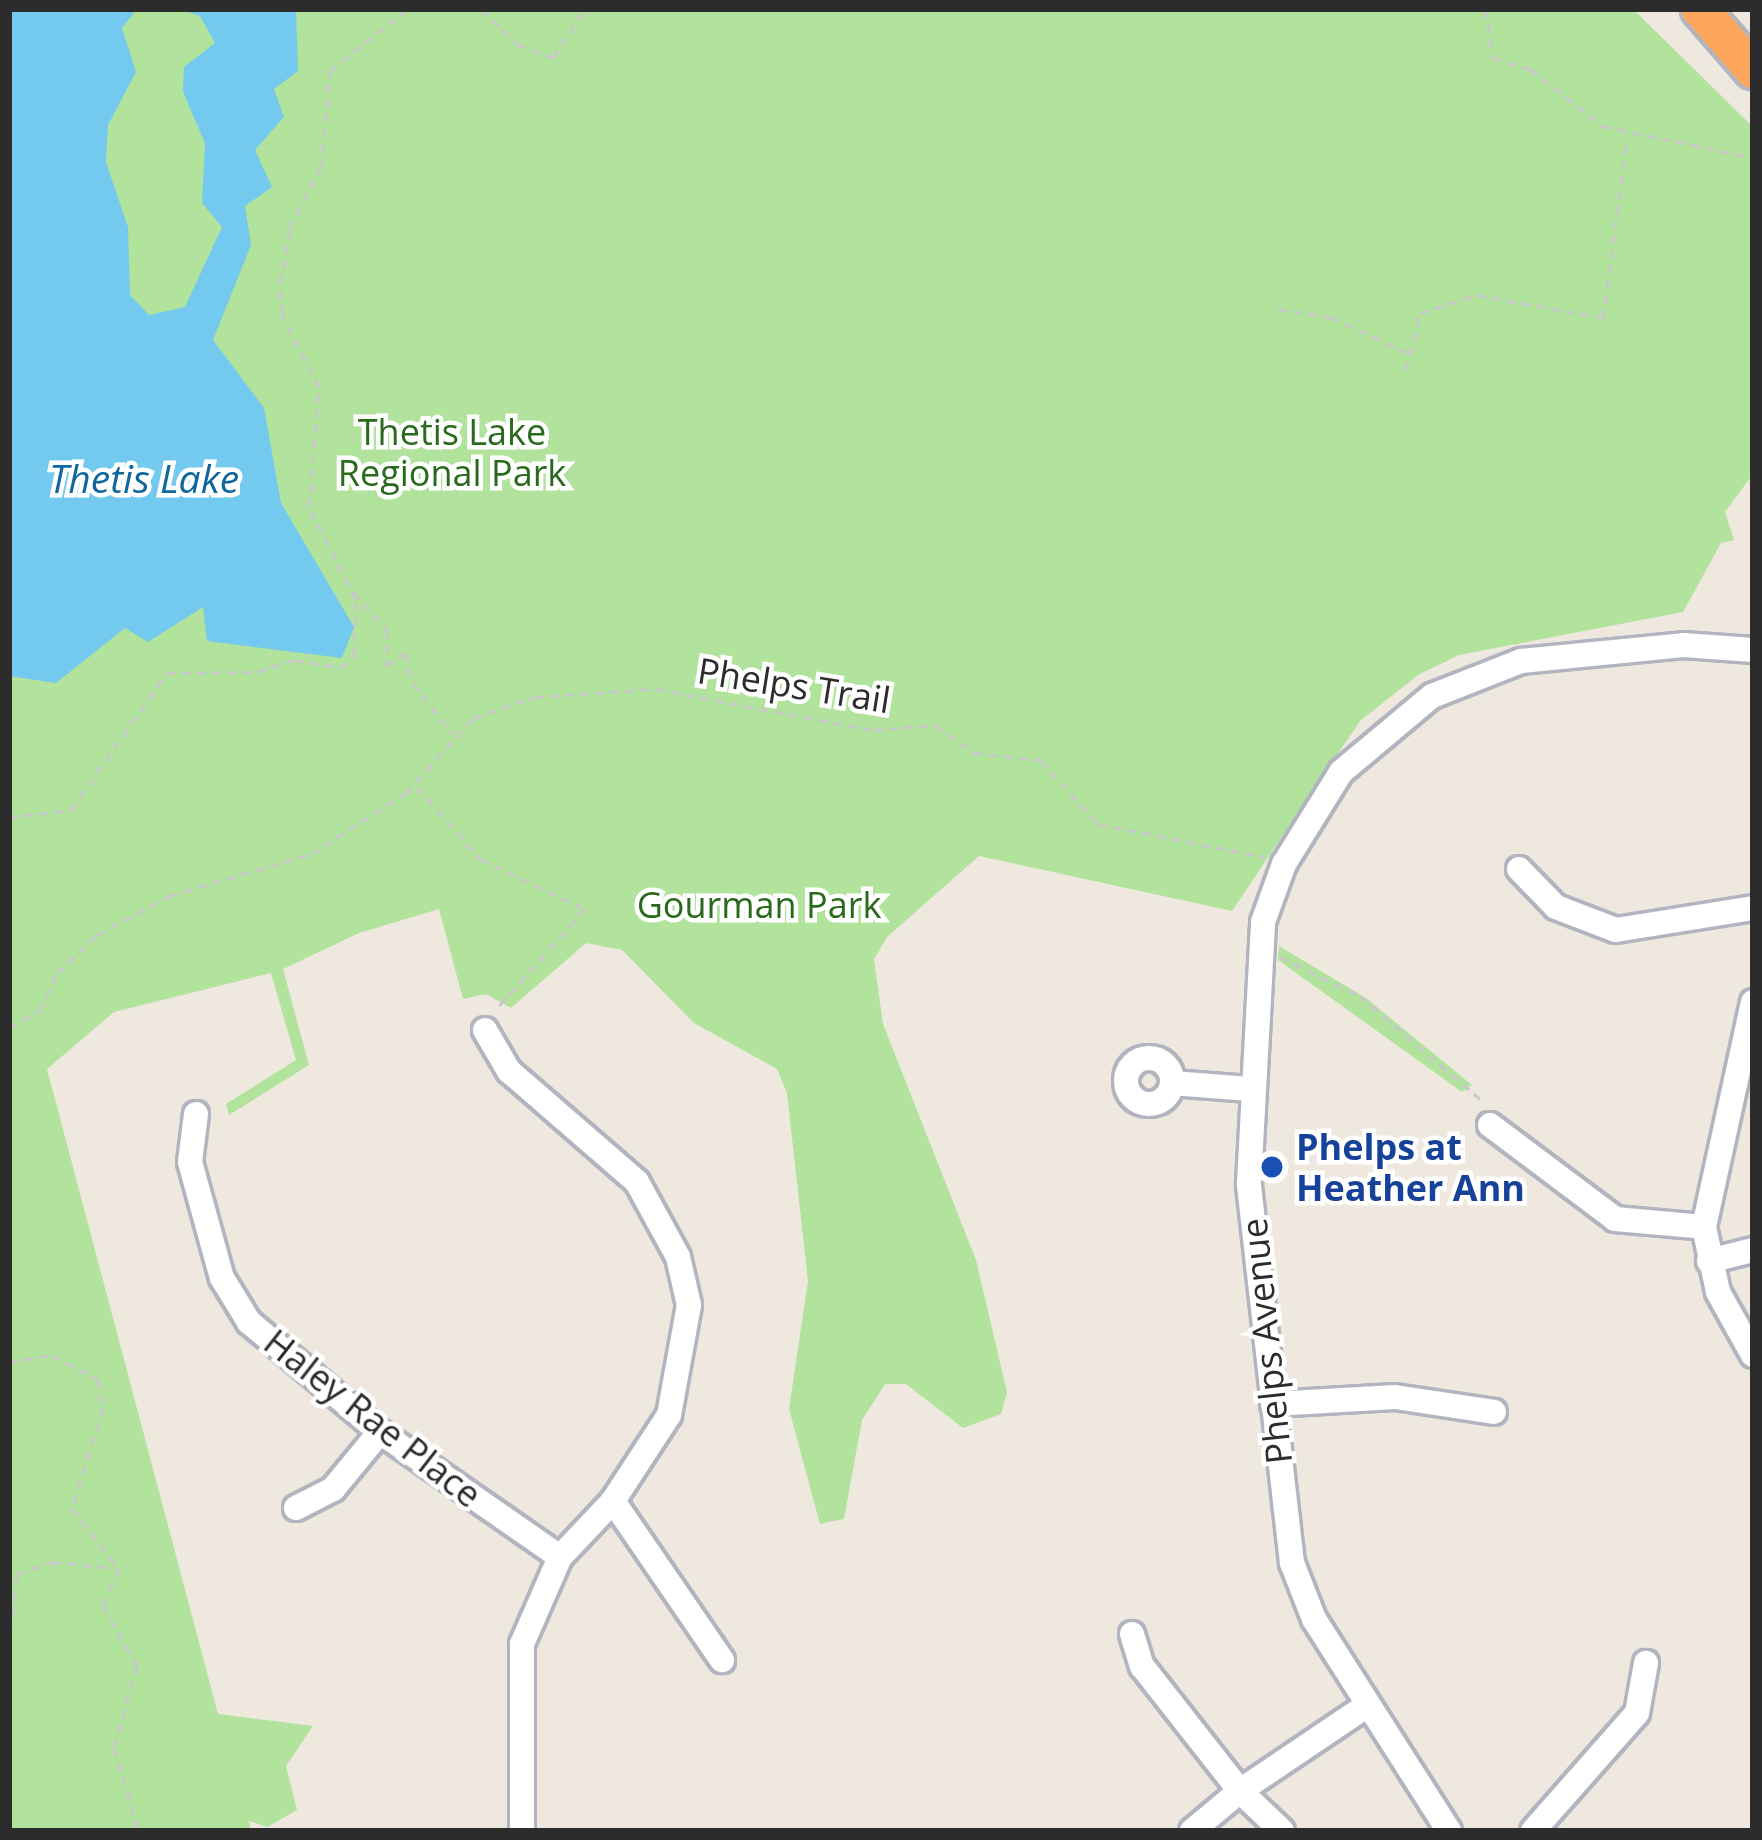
<!DOCTYPE html>
<html>
<head>
<meta charset="utf-8">
<style>
  body { margin:0 }
  #map { position:relative; width:1762px; height:1840px; overflow:hidden; background:#eee8df; font-family:"Open Sans",sans-serif }
  div>[style] { position:absolute }
  [style*='--x'] { left:calc(var(--x)*1px); top:calc(var(--y)*1px); width:calc(var(--w)*1px); rotate:calc(var(--a)*1deg) }
  .green>* { inset:0; background:#b2e39d }
  .water>* { inset:0; background:#74c9ee }
  .path>* { height:3px; margin-top:-1.5px; transform-origin:0; background:repeating-linear-gradient(90deg,#c8c8c8 0 9px,transparent 0 15px) }
  .roads { filter:drop-shadow(3px 0 #b2b5bf) drop-shadow(-3px 0 #b2b5bf) drop-shadow(0 3px #b2b5bf) drop-shadow(0 -3px #b2b5bf) }
  .minor>* { height:24px; margin:-12px; padding:0 12px; transform-origin:12px; border-radius:12px; background:#fff }
  .minor>.ring { margin:-12px; padding:0; box-sizing:content-box; background:none; border:24px solid #fff; border-radius:50% }
  .highway>* { height:36px; margin:-18px; padding:0 18px; transform-origin:18px; border-radius:18px; background:#fca75b }
  .dots>* { width:33px; height:33px; translate:-50% -50%; box-sizing:border-box; border:6px solid #fff; border-radius:50% }
  span { translate:-50% -50%; white-space:nowrap; text-align:center; line-height:1.15; -webkit-text-stroke:9px #fff; paint-order:stroke }
  .park-label { font-size:36px; color:#296a1c }
  .street-label { font-size:36px; color:#2c2c2c }
  .transit-label { font-size:36px; color:#164399; font-weight:700 }
  .left { translate:0 -50%; text-align:left }
  .water-label { font-size:39px; color:#0f679e; font-style:italic }
  .frame { position:absolute; inset:0; border:12px solid #2c2c2c; pointer-events:none }
</style>
</head>
<body>
<div id="map">
  <div class="green">
    <i style="clip-path:polygon(9px 9px,1633px 9px,1753px 127px,1753px 474px,1725px 512px,1734px 540px,1721px 543px,1683px 612px,1459px 655px,1418px 675px,1360px 721px,1232px 911px,979px 856px,887px 937px,874px 959px,883px 1024px,976px 1260px,1007px 1392px,1001px 1414px,963px 1428px,906px 1384px,885px 1384px,862px 1420px,844px 1519px,820px 1524px,789px 1409px,808px 1281px,787px 1093px,777px 1069px,694px 1023px,622px 950px,586px 943px,511px 1008px,486px 994px,463px 999px,439px 909px,359px 933px,283px 969px,309px 1065px,229px 1115px,226px 1104px,296px 1060px,271px 973px,114px 1012px,47px 1069px,218px 1714px,313px 1726px,286px 1766px,297px 1810px,267px 1827px,249px 1821px,251px 1831px,9px 1831px)"></i>
    <i style="clip-path:polygon(1279px 946px,1366px 998px,1472px 1085px,1462px 1092px,1278px 960px)"></i>
  </div>
  <div class="water">
    <i style="clip-path:polygon(9px 9px,137px 9px,122px 28px,136px 72px,108px 125px,106px 162px,128px 227px,130px 295px,149px 315px,185px 307px,222px 227px,202px 203px,205px 143px,183px 92px,184px 67px,215px 43px,200px 16px,179px 9px,296px 9px,298px 71px,274px 89px,284px 117px,255px 150px,272px 187px,245px 206px,251px 245px,213px 340px,264px 408px,281px 503px,354px 627px,342px 658px,207px 641px,203px 607px,148px 642px,125px 628px,56px 683px,9px 676px)"></i>
  </div>
  <div class="path">
    <i style="--x:481;--y:9;--w:50;--a:44.2"></i>
    <i style="--x:517;--y:44;--w:39;--a:21"></i>
    <i style="--x:553;--y:58;--w:59;--a:-56.9"></i>
    <i style="--x:1486;--y:9;--w:49;--a:81.9"></i>
    <i style="--x:1493;--y:58;--w:39;--a:17"></i>
    <i style="--x:1530;--y:69;--w:93;--a:38"></i>
    <i style="--x:1603;--y:126;--w:153;--a:12"></i>
    <i style="--x:1278;--y:309;--w:54;--a:8.6"></i>
    <i style="--x:1331;--y:317;--w:85;--a:25.1"></i>
    <i style="--x:1406;--y:370;--w:59;--a:-76.2"></i>
    <i style="--x:1420;--y:313;--w:60;--a:-17.5"></i>
    <i style="--x:1477;--y:295;--w:128;--a:10.3"></i>
    <i style="--x:1603;--y:318;--w:183;--a:-82.4"></i>
    <i style="--x:353;--y:592;--w:51;--a:48.2"></i>
    <i style="--x:387;--y:630;--w:35;--a:90"></i>
    <i style="--x:387;--y:666;--w:22;--a:-36"></i>
    <i style="--x:405;--y:653;--w:31;--a:75"></i>
    <i style="--x:413;--y:683;--w:64;--a:52.6"></i>
    <i style="--x:417;--y:787;--w:96;--a:48.8"></i>
    <i style="--x:480;--y:859;--w:116;--a:25.5"></i>
    <i style="--x:585;--y:909;--w:131;--a:131.6"></i>
    <i style="--x:9;--y:817;--w:62;--a:-6.4"></i>
    <i style="--x:71;--y:810;--w:167;--a:-55"></i>
    <i style="--x:167;--y:673;--w:90;--a:-0.6"></i>
    <i style="--x:257;--y:672;--w:40;--a:-18"></i>
    <i style="--x:295;--y:660;--w:47;--a:9.9"></i>
    <i style="--x:341;--y:668;--w:18;--a:-43"></i>
    <i style="--x:354;--y:656;--w:57;--a:-88"></i>
    <i style="--x:356;--y:599;--w:103;--a:-117.1"></i>
    <i style="--x:309;--y:507;--w:120;--a:-85.2"></i>
    <i style="--x:319;--y:387;--w:82;--a:-116.9"></i>
    <i style="--x:282;--y:314;--w:31;--a:-92"></i>
    <i style="--x:281;--y:283;--w:56;--a:-80.7"></i>
    <i style="--x:290;--y:228;--w:68;--a:-63.1"></i>
    <i style="--x:321;--y:167;--w:96;--a:-84.6"></i>
    <i style="--x:330;--y:71;--w:99;--a:-38.8"></i>
    <i style="--x:1280;--y:957;--w:89;--a:26"></i>
    <i style="--x:1360;--y:996;--w:158;--a:40.6"></i>
    <i style="--x:9;--y:1028;--w:35;--a:-29"></i>
    <i style="--x:40;--y:1011;--w:42;--a:-65.9"></i>
    <i style="--x:57;--y:973;--w:55;--a:-43.5"></i>
    <i style="--x:97;--y:935;--w:82;--a:-28.4"></i>
    <i style="--x:169;--y:896;--w:148;--a:-16.5"></i>
    <i style="--x:311;--y:854;--w:113;--a:-32.7"></i>
    <i style="--x:406;--y:793;--w:101;--a:-48.2"></i>
    <i style="--x:473;--y:718;--w:65;--a:-18.7"></i>
    <i style="--x:535;--y:697;--w:121;--a:-3.8"></i>
    <i style="--x:656;--y:689;--w:222;--a:10.7"></i>
    <i style="--x:874;--y:730;--w:61;--a:-4.7"></i>
    <i style="--x:935;--y:725;--w:48;--a:35.7"></i>
    <i style="--x:974;--y:753;--w:66;--a:6.1"></i>
    <i style="--x:1040;--y:760;--w:86;--a:47.8"></i>
    <i style="--x:1098;--y:824;--w:170;--a:11.2"></i>
    <i style="--x:9;--y:1362;--w:44;--a:-9.2"></i>
    <i style="--x:52;--y:1355;--w:52;--a:28.5"></i>
    <i style="--x:98;--y:1380;--w:28;--a:80"></i>
    <i style="--x:103;--y:1408;--w:106;--a:107.1"></i>
    <i style="--x:72;--y:1509;--w:76;--a:51.9"></i>
    <i style="--x:119;--y:1569;--w:40;--a:113.4"></i>
    <i style="--x:103;--y:1606;--w:69;--a:60.5"></i>
    <i style="--x:137;--y:1666;--w:85;--a:105.7"></i>
    <i style="--x:114;--y:1748;--w:87;--a:73.2"></i>
    <i style="--x:9;--y:1645;--w:71;--a:-83.6"></i>
    <i style="--x:17;--y:1574;--w:37;--a:-19"></i>
    <i style="--x:52;--y:1562;--w:62;--a:5.5"></i>
  </div>
  <div class="roads">
    <div class="minor">
      <i style="--x:1519;--y:869;--w:53;--a:45.8"></i>
      <i style="--x:1556;--y:907;--w:64;--a:21"></i>
      <i style="--x:1616;--y:930;--w:139;--a:-9.1"></i>
      <i style="--x:1753;--y:1002;--w:230;--a:102.3"></i>
      <i style="--x:1704;--y:1227;--w:66;--a:77.8"></i>
      <i style="--x:1718;--y:1292;--w:72;--a:60.9"></i>
      <i style="--x:485;--y:1030;--w:48;--a:59.7"></i>
      <i style="--x:509;--y:1071;--w:169;--a:40.9"></i>
      <i style="--x:637;--y:1182;--w:85;--a:61.3"></i>
      <i style="--x:678;--y:1257;--w:49;--a:77.1"></i>
      <i style="--x:689;--y:1305;--w:112;--a:100.3"></i>
      <i style="--x:669;--y:1415;--w:103;--a:123.1"></i>
      <i style="--x:613;--y:1501;--w:77;--a:133.4"></i>
      <i style="--x:560;--y:1557;--w:95;--a:113.6"></i>
      <i style="--x:522;--y:1644;--w:187;--a:90"></i>
      <i class="ring" style="left:1126px;top:1058px;width:22px;height:22px"></i>
      <i style="--x:1172;--y:1083;--w:78;--a:4.4"></i>
      <i style="--x:196;--y:1114;--w:48;--a:97.1"></i>
      <i style="--x:190;--y:1162;--w:120;--a:74.6"></i>
      <i style="--x:222;--y:1278;--w:52;--a:58.5"></i>
      <i style="--x:249;--y:1322;--w:171;--a:40"></i>
      <i style="--x:380;--y:1432;--w:219;--a:34.8"></i>
      <i style="--x:1490;--y:1125;--w:156;--a:36.9"></i>
      <i style="--x:1615;--y:1219;--w:89;--a:5.1"></i>
      <i style="--x:1709;--y:1261;--w:45;--a:-14"></i>
      <i style="--x:1273;--y:1404;--w:122;--a:-3.3"></i>
      <i style="--x:1395;--y:1397;--w:100;--a:8.6"></i>
      <i style="--x:613;--y:1501;--w:193;--a:55.6"></i>
      <i style="--x:296;--y:1508;--w:42;--a:-27.2"></i>
      <i style="--x:333;--y:1489;--w:74;--a:-50.5"></i>
      <i style="--x:1132;--y:1634;--w:34;--a:73"></i>
      <i style="--x:1142;--y:1666;--w:159;--a:51.9"></i>
      <i style="--x:1240;--y:1791;--w:152;--a:-34"></i>
      <i style="--x:1192;--y:1831;--w:62;--a:-39.8"></i>
      <i style="--x:1240;--y:1791;--w:58;--a:43.6"></i>
      <i style="--x:1449;--y:1831;--w:251;--a:-122.5"></i>
      <i style="--x:1314;--y:1619;--w:60;--a:-111.4"></i>
      <i style="--x:1292;--y:1563;--w:382;--a:-96.5"></i>
      <i style="--x:1249;--y:1183;--w:261;--a:-86.9"></i>
      <i style="--x:1263;--y:922;--w:62;--a:-70.1"></i>
      <i style="--x:1284;--y:864;--w:108;--a:-58.2"></i>
      <i style="--x:1341;--y:772;--w:119;--a:-39.9"></i>
      <i style="--x:1432;--y:696;--w:96;--a:-21.5"></i>
      <i style="--x:1521;--y:661;--w:163;--a:-5.6"></i>
      <i style="--x:1683;--y:645;--w:70;--a:4.1"></i>
      <i style="--x:1533;--y:1831;--w:157;--a:-48.6"></i>
      <i style="--x:1637;--y:1713;--w:51;--a:-79.8"></i>
    </div>
    <div class="highway">
      <i style="--x:1700;--y:9;--w:81;--a:49"></i>
    </div>
  </div>
  <div class="dots">
    <i style="left:1272px;top:1167px;background:#1a4fb4"></i>
  </div>
  <div class="park-label">
    <span style="left:452px;top:452px">Thetis Lake<br>Regional Park</span>
    <span style="left:759px;top:905px">Gourman Park</span>
  </div>
  <div class="street-label">
    <span style="left:794px;top:685px;rotate:9deg">Phelps Trail</span>
    <span style="left:1266px;top:1341px;rotate:-96deg">Phelps Avenue</span>
    <span style="left:373px;top:1418px;rotate:38deg">Haley Rae Place</span>
  </div>
  <div class="transit-label">
    <span class="left" style="left:1296px;top:1167px">Phelps at<br>Heather Ann</span>
  </div>
  <div class="water-label">
    <span style="left:144px;top:478px">Thetis Lake</span>
  </div>
  <div class="frame"></div>
</div>
</body>
</html>
